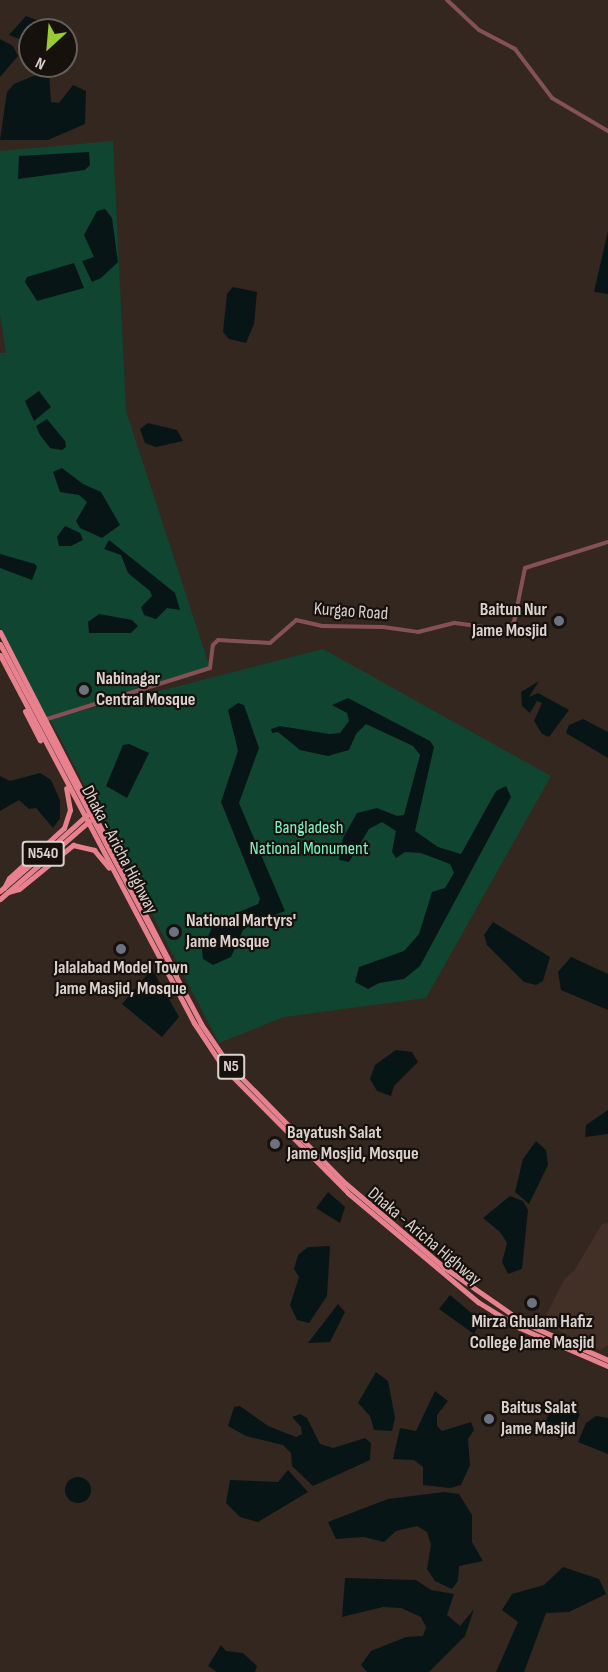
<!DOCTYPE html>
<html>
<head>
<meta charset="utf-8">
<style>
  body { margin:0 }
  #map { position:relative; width:608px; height:1672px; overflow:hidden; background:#34271f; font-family:"Sofia Sans Condensed",sans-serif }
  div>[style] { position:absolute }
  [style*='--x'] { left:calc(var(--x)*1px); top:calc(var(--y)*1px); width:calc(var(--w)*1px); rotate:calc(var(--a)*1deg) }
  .industrial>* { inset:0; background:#423027 }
  .green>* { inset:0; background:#104532 }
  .water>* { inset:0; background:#081517 }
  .round { border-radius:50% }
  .tertiary>* { height:4px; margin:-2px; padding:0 2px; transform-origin:2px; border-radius:2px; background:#855157 }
  .trunk>* { height:5px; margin:-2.5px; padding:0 2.5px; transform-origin:2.5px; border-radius:2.5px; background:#e8818e }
  .dots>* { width:16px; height:16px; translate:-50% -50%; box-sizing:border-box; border:3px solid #17110e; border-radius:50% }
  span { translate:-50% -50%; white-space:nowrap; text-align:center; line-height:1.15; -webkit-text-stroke:4.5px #17110e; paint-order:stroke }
  .shield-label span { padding:2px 4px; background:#17110e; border:2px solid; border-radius:4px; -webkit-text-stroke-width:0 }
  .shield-label { font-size:16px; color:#dbd2cd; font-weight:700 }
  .poi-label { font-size:18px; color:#dbd2cd; font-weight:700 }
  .right { translate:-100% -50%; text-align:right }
  .left { translate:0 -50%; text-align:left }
  .street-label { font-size:18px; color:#dbd2cd }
  .park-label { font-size:18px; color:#81f3c4 }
  .north { position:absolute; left:18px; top:18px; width:60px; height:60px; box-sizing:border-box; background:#17110e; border:2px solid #655e5a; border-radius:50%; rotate:206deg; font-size:16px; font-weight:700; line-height:24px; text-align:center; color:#dbd2cd }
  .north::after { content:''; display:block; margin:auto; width:21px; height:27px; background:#99cb35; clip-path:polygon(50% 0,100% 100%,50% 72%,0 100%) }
</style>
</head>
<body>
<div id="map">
  <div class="industrial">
    <i style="clip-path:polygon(608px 1223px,608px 1345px,600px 1350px,542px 1323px,565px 1278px,574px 1271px,602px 1224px)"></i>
  </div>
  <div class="green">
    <i style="clip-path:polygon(113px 141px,126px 411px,210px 668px,43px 720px,0 627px,0 353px,6px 353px,0 314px,0 151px)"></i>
    <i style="clip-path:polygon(323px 649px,551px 776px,426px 998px,284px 1017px,219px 1043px,50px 719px)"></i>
  </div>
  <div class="water">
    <i style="clip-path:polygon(26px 16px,39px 21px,35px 30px,30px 30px,30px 43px,9px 35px)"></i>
    <i style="clip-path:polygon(0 39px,13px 46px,18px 56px,0 77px)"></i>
    <i style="clip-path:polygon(38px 74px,49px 74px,51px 102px,59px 103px,73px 85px,86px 91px,85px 124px,48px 140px,0 140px,7px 92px,14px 84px)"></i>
    <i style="clip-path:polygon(89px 152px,90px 165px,85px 170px,18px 179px,19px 156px)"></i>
    <i style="clip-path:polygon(105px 209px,112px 218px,118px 262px,101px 278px,92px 282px,82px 261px,94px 257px,84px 235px,97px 211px)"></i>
    <i style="clip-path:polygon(608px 231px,608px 294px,594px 292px)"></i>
    <i style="clip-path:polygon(74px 263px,84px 288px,37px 301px,25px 282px,27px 277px)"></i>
    <i style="clip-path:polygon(233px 287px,257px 292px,254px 324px,246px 343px,229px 339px,223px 332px,227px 294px)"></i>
    <i style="clip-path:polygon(39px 391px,51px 407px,34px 421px,25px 401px)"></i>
    <i style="clip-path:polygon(47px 419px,65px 441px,66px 447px,62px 450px,50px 448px,40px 435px,36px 426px)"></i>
    <i style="clip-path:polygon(148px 423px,177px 430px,183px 441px,156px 447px,145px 443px,140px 429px)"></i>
    <i style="clip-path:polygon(62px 468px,83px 484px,101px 492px,120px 525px,102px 538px,80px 528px,76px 521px,87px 502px,79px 495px,60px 492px,53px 472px)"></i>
    <i style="clip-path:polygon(65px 526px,80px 533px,83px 540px,71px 546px,59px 546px,57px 537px)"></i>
    <i style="clip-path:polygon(109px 540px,175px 593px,180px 610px,167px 608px,156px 619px,144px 615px,141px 607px,152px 596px,150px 591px,128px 573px,121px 555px,104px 549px)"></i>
    <i style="clip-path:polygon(0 554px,35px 564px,37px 567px,32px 580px,0 568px)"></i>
    <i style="clip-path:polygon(99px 614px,132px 620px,138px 626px,131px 633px,89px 633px,88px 622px)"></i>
    <i style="clip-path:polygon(539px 681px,529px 697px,538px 693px,569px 710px,549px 737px,542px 734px,534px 721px,542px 703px,537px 701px,530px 713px,522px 706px,521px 692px)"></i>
    <i style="clip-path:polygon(348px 698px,430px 741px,434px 747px,415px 831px,438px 847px,461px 854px,496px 791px,506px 786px,511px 797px,420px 966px,404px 979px,379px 983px,368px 989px,355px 982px,359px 967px,404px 951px,419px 934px,432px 892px,445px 888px,454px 873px,450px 864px,421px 853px,405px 852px,396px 858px,392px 852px,396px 831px,382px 822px,369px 829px,349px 862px,339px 860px,343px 838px,357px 813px,377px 808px,397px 816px,404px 815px,420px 755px,413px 746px,366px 724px,356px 734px,349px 750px,328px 756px,300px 750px,278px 732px,272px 733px,271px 729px,280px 726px,329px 734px,340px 733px,349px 721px,347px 713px,332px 705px)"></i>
    <i style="clip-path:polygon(238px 703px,244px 705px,259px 748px,239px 803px,285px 911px,251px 924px,243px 930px,231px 957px,213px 965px,203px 959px,202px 950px,214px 923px,258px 904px,260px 899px,221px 802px,238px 751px,228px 710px)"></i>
    <i style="clip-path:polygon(583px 719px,608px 732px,608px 758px,566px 733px,569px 725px)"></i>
    <i style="clip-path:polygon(129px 744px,149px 753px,127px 798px,106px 786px,123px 745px)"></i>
    <i style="clip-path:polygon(40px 773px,51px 780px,60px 800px,60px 818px,53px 828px,36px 808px,29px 809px,19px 800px,0 811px,0 776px,10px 781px)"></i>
    <i style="clip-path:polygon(493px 922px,550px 957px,543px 981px,536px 985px,524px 982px,487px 945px,484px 935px)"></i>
    <i style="clip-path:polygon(571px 957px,608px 974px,608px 1010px,561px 990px,558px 972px)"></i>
    <i style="clip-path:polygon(152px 969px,179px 1017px,162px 1037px,122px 1004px)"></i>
    <i style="clip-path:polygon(396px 1050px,412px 1052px,418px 1062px,394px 1086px,391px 1096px,377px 1091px,370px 1079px,375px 1065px)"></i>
    <i style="clip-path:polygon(608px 1110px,608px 1134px,585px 1137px,586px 1125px)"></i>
    <i style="clip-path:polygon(536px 1141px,546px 1150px,548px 1165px,529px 1204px,515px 1192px,523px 1159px)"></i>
    <i style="clip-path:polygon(328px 1192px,345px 1207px,340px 1223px,316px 1208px)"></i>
    <i style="clip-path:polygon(510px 1196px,523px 1201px,528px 1210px,522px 1269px,508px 1274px,502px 1262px,507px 1243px,500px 1232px,483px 1218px)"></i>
    <i style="clip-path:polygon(330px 1246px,327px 1296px,309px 1323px,297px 1320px,290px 1305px,299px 1277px,294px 1269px,298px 1255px,308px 1247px)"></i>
    <i style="clip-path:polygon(450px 1295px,481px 1321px,474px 1334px,439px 1309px)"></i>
    <i style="clip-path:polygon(338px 1304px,345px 1312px,330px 1342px,308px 1343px)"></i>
    <i style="clip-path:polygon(376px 1372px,388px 1381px,395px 1418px,392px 1431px,374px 1430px,370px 1416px,358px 1403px)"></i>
    <i style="clip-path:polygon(435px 1391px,448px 1401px,437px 1415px,437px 1426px,442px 1431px,471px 1422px,474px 1430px,468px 1439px,470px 1465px,461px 1485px,450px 1488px,423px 1485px,423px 1467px,414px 1460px,393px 1459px,400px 1428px,416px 1431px)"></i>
    <i style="clip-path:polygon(552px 1404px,580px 1414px,573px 1430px,568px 1432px,546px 1421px)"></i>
    <i style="clip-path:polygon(240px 1406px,268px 1426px,296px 1437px,302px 1434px,301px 1427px,292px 1417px,300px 1414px,307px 1418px,320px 1444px,333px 1448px,365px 1438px,371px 1443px,370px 1460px,313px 1486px,292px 1466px,291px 1453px,283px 1445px,246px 1436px,228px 1426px,234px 1407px)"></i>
    <i style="clip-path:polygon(596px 1416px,608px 1418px,608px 1454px,578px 1442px,586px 1423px)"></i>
    <i style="clip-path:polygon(288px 1470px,308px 1492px,258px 1522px,240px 1517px,226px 1503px,230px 1480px,278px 1482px)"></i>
    <i class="round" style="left:65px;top:1477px;width:26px;height:26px"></i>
    <i style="clip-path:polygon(444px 1492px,459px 1494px,472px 1515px,472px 1542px,483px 1561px,459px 1566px,458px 1581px,452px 1589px,435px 1581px,427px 1569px,431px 1545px,427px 1532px,417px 1526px,396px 1531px,384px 1542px,364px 1537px,336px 1539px,328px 1522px,388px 1499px)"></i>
    <i style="clip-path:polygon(563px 1567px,599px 1579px,606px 1594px,569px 1612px,546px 1613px,524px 1672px,496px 1672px,518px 1622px,502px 1610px,512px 1594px,544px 1585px)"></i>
    <i style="clip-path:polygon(345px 1578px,416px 1580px,431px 1590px,454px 1594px,447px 1615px,460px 1626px,474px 1609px,465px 1636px,429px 1672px,367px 1672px,361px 1665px,371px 1651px,406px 1637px,423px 1636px,426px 1627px,421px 1617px,401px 1608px,383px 1607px,342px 1617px)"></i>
    <i style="clip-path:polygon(221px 1645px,226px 1651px,243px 1653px,257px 1666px,255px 1672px,217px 1672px,208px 1666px)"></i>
  </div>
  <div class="tertiary">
    <i style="--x:447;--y:0;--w:44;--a:43.2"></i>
    <i style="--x:479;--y:30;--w:41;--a:27.8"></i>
    <i style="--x:515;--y:49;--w:61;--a:52.9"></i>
    <i style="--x:552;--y:98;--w:65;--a:30.5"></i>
    <i style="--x:44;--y:720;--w:174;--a:-17.4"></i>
    <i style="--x:210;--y:668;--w:23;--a:-83"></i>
    <i style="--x:213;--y:645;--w:7;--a:-45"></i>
    <i style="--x:218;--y:640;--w:52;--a:3.3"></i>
    <i style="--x:270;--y:643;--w:35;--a:-41"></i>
    <i style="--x:296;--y:620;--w:27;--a:13"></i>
    <i style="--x:322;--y:626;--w:61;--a:0.9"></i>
    <i style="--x:383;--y:627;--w:35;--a:8"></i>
    <i style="--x:418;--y:632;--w:38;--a:-14"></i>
    <i style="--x:455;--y:623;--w:52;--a:7.7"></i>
    <i style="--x:507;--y:630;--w:11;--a:-49"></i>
    <i style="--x:514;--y:622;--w:55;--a:-78.5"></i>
    <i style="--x:525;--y:568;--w:87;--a:-17.4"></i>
  </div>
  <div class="trunk">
    <i style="--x:0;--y:632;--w:385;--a:62.8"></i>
    <i style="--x:0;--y:644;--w:430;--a:62.1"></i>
    <i style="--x:201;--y:1024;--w:50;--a:55.7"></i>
    <i style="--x:229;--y:1065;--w:165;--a:45.5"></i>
    <i style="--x:345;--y:1183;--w:131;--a:40.4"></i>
    <i style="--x:445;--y:1268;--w:96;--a:34.8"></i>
    <i style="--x:524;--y:1323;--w:92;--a:23.8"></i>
    <i style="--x:0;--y:655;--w:416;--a:62.2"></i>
    <i style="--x:194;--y:1023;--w:53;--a:56.6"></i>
    <i style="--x:223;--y:1067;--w:177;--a:45.2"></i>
    <i style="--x:348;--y:1193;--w:170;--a:40"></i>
    <i style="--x:478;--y:1302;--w:49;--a:31.8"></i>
    <i style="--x:520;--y:1328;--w:96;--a:23.4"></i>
    <i style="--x:25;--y:711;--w:33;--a:63"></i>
    <i style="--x:58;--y:841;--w:39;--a:-42"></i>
    <i style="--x:4;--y:888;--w:11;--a:-63"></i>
    <i style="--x:9;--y:878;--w:74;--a:-42.3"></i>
    <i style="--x:64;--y:828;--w:19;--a:-72"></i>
    <i style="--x:70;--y:810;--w:22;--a:-100"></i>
    <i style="--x:0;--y:891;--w:61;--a:-41"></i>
    <i style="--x:8;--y:892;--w:11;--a:-15"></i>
    <i style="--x:19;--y:889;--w:70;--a:-39.2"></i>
    <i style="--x:73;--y:845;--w:22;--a:13"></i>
    <i style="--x:94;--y:850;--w:23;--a:50"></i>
    <i style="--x:0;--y:899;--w:118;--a:-41.2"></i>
  </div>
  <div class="dots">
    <i style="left:559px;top:621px;background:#6b7280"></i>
    <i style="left:84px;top:690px;background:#6b7280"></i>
    <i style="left:174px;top:932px;background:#6b7280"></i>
    <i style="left:121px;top:949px;background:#6b7280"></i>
    <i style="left:275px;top:1144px;background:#6b7280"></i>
    <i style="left:532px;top:1303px;background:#6b7280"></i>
    <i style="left:489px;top:1419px;background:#6b7280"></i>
  </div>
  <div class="shield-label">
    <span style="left:43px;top:854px">N540</span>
    <span style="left:231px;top:1067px">N5</span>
  </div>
  <div class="poi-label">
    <span class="right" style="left:547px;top:621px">Baitun Nur<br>Jame Mosjid</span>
    <span class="left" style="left:96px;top:690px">Nabinagar<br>Central Mosque</span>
    <span class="left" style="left:186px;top:932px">National Martyrs'<br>Jame Mosque</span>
    <span style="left:121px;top:979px">Jalalabad Model Town<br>Jame Masjid, Mosque</span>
    <span class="left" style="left:287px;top:1144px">Bayatush Salat<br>Jame Mosjid, Mosque</span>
    <span style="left:532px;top:1333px">Mirza Ghulam Hafiz<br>College Jame Masjid</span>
    <span class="left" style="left:501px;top:1419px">Baitus Salat<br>Jame Masjid</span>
  </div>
  <div class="street-label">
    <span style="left:351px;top:612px;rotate:4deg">Kurgao Road</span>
    <span style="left:119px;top:850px;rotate:62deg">Dhaka - Aricha Highway</span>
    <span style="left:424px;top:1237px;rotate:40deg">Dhaka - Aricha Highway</span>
  </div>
  <div class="park-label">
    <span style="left:309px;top:839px">Bangladesh<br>National Monument</span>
  </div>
  <div class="north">N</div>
</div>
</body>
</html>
